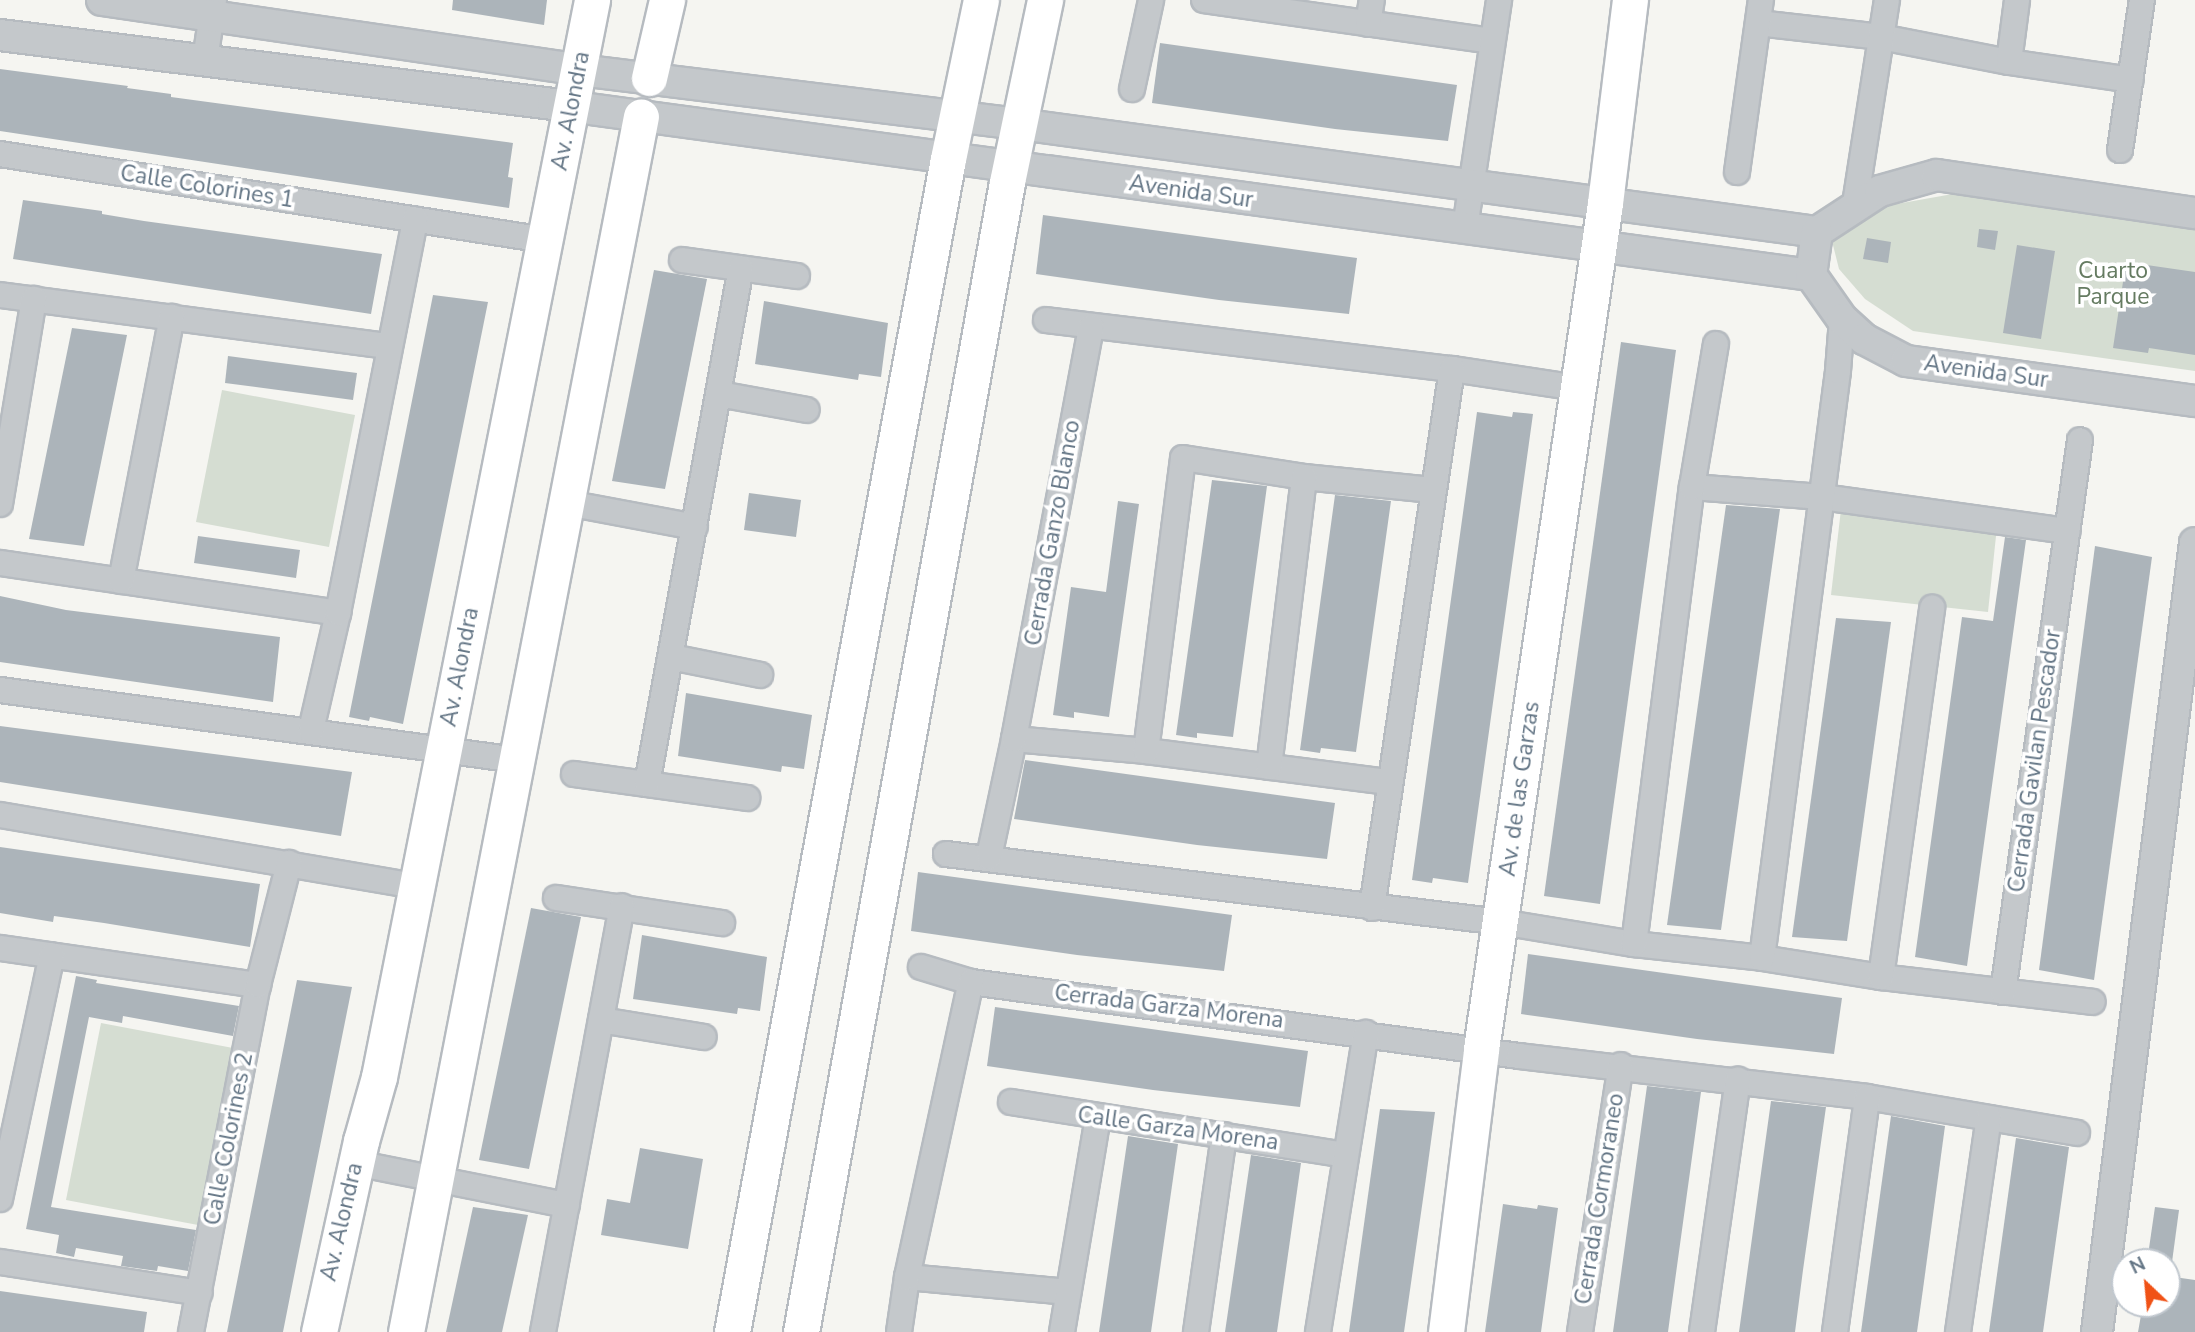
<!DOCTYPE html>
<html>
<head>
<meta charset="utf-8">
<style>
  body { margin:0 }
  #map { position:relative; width:2195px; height:1332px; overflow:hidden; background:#f5f5f1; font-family:"Nunito Sans",sans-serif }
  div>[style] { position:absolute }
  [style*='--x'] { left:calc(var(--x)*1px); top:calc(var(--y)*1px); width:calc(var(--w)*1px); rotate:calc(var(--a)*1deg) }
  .green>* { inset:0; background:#d5ddd2 }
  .building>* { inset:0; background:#acb4ba }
  .roads { filter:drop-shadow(2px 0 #b6bbc0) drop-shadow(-2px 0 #b6bbc0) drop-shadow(0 2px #b6bbc0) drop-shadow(0 -2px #b6bbc0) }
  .minor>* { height:24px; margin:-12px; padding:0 12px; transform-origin:12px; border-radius:12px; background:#c4c8cb }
  .tertiary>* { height:30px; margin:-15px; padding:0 15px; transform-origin:15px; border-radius:15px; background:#c4c8cb }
  .secondary>* { height:35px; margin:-17.5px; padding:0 17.5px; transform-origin:17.5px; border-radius:17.5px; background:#fff }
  span { translate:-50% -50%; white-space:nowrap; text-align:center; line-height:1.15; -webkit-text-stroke:7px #fff; paint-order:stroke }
  .street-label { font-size:23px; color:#627484 }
  .park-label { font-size:23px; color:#657b61 }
  .north { position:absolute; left:2111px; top:1248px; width:70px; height:70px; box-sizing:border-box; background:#fff; border:2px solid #c0c7ce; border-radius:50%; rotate:334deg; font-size:19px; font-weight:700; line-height:28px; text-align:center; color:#627484 }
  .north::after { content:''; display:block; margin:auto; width:24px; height:32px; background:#f05216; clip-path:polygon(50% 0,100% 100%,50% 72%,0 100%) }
</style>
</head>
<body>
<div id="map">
  <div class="green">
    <i style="clip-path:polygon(1964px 192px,2195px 219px,2195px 371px,1913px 331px,1865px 299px,1839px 269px,1832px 241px,1874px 208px)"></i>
    <i style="clip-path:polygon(222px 390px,355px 415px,329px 547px,196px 522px)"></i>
    <i style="clip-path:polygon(1842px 501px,1998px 517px,1988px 612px,1831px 595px)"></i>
    <i style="clip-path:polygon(101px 1023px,233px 1048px,198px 1225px,66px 1200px)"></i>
  </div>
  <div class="building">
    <i style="clip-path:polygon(453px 0,547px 0,544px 25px,452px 10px)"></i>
    <i style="clip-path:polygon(1160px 43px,1457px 85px,1448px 141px,1335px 129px,1152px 103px)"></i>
    <i style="clip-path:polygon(0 69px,128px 86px,127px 88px,171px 94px,171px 97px,513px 143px,508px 177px,513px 178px,509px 208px,0 131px)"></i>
    <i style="clip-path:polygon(23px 200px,102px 211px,102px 214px,144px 221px,382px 254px,371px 314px,13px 259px)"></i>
    <i style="clip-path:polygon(1043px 215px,1357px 258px,1349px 314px,1219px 300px,1036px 274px)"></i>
    <i style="clip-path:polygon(1979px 229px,1998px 231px,1995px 250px,1977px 247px)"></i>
    <i style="clip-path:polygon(1867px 238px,1891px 242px,1888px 263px,1863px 259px)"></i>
    <i style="clip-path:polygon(2017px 245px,2055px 251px,2041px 339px,2003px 333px)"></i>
    <i style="clip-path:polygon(2126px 262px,2195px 272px,2195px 355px,2149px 348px,2148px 353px,2113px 348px)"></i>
    <i style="clip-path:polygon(654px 270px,707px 279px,665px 489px,612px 481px)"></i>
    <i style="clip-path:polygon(433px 295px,488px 302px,403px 724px,370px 717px,369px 721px,349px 717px)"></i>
    <i style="clip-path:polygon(764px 301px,888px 323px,881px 377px,859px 374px,858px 380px,755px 364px)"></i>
    <i style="clip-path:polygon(72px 328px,127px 335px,84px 546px,29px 539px)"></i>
    <i style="clip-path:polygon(1621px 342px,1676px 350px,1600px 904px,1544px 896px)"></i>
    <i style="clip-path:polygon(228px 356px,357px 373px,353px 400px,225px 383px)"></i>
    <i style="clip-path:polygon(1477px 412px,1512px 417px,1513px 412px,1533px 414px,1468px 883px,1433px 878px,1432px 883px,1412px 880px)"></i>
    <i style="clip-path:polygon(1212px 480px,1267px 486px,1233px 737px,1197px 733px,1197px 738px,1176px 735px)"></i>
    <i style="clip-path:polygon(749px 493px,801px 500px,796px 537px,744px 530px)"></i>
    <i style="clip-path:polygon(1335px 495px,1391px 501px,1356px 752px,1321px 748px,1320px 753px,1300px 750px)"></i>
    <i style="clip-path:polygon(1118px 501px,1139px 504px,1109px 717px,1074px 712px,1074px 718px,1053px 715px,1071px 587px,1106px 592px)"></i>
    <i style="clip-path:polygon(1726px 505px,1780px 509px,1721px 930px,1667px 925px)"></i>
    <i style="clip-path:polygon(198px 536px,300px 550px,296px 578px,194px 563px)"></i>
    <i style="clip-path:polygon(2005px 537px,2026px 540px,1967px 966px,1915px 957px,1962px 617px,1993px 621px)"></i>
    <i style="clip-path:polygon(2095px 546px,2152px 557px,2094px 980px,2039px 970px)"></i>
    <i style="clip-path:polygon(0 596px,66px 610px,280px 637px,273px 702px,0 662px)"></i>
    <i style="clip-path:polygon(1836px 618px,1891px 622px,1847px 941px,1792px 937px)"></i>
    <i style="clip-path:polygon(686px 693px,812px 715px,804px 769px,782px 766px,781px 772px,678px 756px)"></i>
    <i style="clip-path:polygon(0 726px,352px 772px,341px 836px,0 782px)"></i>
    <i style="clip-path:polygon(1025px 760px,1335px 803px,1327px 859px,1197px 845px,1014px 819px)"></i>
    <i style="clip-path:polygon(0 847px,260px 884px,250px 947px,104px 923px,54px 916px,53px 922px,0 913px)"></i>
    <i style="clip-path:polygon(918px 872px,1232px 915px,1224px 971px,1077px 955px,911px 931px)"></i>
    <i style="clip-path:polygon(531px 908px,581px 917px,529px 1169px,479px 1160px)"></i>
    <i style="clip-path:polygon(642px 935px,767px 957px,760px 1011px,738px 1008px,737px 1014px,633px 999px)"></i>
    <i style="clip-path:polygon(1528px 954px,1842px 998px,1834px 1054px,1697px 1039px,1521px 1014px)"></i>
    <i style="clip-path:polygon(76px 976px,97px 980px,96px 983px,239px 1006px,233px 1036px,123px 1016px,122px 1023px,89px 1017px,51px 1207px,196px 1230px,188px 1271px,158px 1266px,157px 1271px,121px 1266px,123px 1256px,76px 1248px,74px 1257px,56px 1253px,59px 1235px,26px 1229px)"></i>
    <i style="clip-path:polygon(297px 980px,352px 987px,297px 1261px,283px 1332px,227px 1332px)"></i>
    <i style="clip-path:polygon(995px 1007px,1308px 1051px,1300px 1107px,1153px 1090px,987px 1066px)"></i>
    <i style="clip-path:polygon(1647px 1086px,1701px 1092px,1670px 1317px,1668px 1332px,1613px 1332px)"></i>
    <i style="clip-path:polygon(1771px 1101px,1826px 1107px,1803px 1270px,1795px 1332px,1739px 1332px)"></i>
    <i style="clip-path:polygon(1380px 1109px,1435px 1112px,1425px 1185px,1404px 1332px,1349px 1332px)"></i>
    <i style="clip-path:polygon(1891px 1116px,1945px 1126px,1923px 1289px,1917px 1332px,1861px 1332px)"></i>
    <i style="clip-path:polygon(1128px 1136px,1178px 1144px,1151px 1332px,1099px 1332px)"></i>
    <i style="clip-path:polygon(2016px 1138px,2069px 1147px,2043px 1332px,1989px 1332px)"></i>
    <i style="clip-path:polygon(640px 1148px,703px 1159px,688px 1249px,601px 1235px,607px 1199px,630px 1203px)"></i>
    <i style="clip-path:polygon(1251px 1155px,1301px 1163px,1277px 1332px,1225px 1332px)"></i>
    <i style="clip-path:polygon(1503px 1204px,1537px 1209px,1538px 1205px,1558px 1208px,1541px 1332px,1485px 1332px)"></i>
    <i style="clip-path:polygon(473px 1207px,528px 1215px,502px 1332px,446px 1332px)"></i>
    <i style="clip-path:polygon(2155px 1207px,2179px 1210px,2172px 1262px,2147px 1262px)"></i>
    <i style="clip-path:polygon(2167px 1276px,2195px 1280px,2195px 1332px,2138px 1332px,2143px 1304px,2167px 1304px)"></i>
    <i style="clip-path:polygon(0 1291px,147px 1312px,144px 1332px,0 1332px)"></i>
  </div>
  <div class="roads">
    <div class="minor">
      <i style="--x:1204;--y:0;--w:290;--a:8.1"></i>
      <i style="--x:1758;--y:23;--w:124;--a:6.5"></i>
      <i style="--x:1881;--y:37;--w:130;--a:11.1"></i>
      <i style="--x:2009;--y:62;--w:123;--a:8.4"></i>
      <i style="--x:1368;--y:24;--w:24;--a:-81"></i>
      <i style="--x:205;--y:60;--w:61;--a:-81.5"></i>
      <i style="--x:2009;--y:62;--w:63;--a:-82.6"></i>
      <i style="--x:1132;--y:89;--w:91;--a:-77.9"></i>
      <i style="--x:2120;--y:150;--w:152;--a:-81.7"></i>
      <i style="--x:0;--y:154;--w:552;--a:8.97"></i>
      <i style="--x:1737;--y:172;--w:174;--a:-82.1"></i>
      <i style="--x:1855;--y:204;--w:206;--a:-81.1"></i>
      <i style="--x:1465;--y:228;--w:231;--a:-81.5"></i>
      <i style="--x:682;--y:260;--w:116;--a:7.9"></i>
      <i style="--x:0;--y:295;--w:391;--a:7.5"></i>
      <i style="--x:1046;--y:320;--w:409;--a:6.9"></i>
      <i style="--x:1452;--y:369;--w:126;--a:8.6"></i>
      <i style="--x:719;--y:394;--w:89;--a:10.3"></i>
      <i style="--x:1692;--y:487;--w:130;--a:4.4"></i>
      <i style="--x:1822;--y:497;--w:248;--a:7.9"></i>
      <i style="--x:567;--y:503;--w:130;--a:10.6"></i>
      <i style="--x:0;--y:504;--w:208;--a:-80.6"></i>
      <i style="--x:0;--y:563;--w:342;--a:8.4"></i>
      <i style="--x:121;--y:581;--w:269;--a:-79.1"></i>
      <i style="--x:671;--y:657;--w:91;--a:11.4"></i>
      <i style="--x:0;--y:690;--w:522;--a:7.71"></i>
      <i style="--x:311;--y:730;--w:120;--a:-77"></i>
      <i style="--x:338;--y:613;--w:401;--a:-78.9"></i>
      <i style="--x:1014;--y:739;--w:133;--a:5.2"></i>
      <i style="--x:1146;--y:751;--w:245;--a:7.3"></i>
      <i style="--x:1146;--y:751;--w:295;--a:-82.8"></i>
      <i style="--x:1183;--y:458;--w:122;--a:8.9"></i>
      <i style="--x:1304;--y:477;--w:129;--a:5.8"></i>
      <i style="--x:1269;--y:767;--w:292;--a:-83.1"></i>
      <i style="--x:574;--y:774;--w:175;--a:7.9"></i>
      <i style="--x:647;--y:784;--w:524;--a:-79.68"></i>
      <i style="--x:0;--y:815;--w:421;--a:9.7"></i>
      <i style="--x:946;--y:854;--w:559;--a:6.99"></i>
      <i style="--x:1501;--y:922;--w:135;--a:9.4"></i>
      <i style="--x:1634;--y:944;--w:129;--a:6.2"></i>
      <i style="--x:1762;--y:958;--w:121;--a:9.1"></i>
      <i style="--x:1881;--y:977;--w:213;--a:6.7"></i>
      <i style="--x:989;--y:857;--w:121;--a:-78"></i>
      <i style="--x:1014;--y:739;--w:419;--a:-79.4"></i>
      <i style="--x:556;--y:898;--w:168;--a:8.6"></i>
      <i style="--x:1372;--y:908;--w:545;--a:-81.56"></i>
      <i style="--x:1634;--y:944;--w:461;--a:-82.8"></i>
      <i style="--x:1692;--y:487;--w:145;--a:-80.5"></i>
      <i style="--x:0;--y:948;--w:261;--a:8.2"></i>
      <i style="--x:1762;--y:958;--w:592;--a:-82.62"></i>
      <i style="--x:1838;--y:371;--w:52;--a:-85.6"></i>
      <i style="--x:921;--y:967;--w:52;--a:16.7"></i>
      <i style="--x:971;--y:982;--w:553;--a:7.69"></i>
      <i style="--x:1519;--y:1056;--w:350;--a:6.7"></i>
      <i style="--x:1867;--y:1097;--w:213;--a:9.7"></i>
      <i style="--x:1881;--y:977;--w:373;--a:-82.1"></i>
      <i style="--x:2003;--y:992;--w:557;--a:-82.06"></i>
      <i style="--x:601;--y:1020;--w:104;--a:9.4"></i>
      <i style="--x:1011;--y:1102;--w:338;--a:9"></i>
      <i style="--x:356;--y:1163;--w:215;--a:11.3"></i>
      <i style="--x:0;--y:1199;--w:249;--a:-78"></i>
      <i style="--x:0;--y:1262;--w:202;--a:8.8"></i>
      <i style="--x:907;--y:1277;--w:162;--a:5.3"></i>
      <i style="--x:191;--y:1332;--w:353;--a:-79.1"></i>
      <i style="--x:258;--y:985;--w:126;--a:-75.7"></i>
      <i style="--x:543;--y:1332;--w:433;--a:-79.5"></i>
      <i style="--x:899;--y:1332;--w:56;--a:-81.7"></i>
      <i style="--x:907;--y:1277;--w:302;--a:-77.8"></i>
      <i style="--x:1062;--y:1332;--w:217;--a:-80.5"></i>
      <i style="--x:1196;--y:1332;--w:199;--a:-81.9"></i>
      <i style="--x:1318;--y:1332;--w:303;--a:-80.9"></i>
      <i style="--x:1580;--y:1332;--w:270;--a:-81.3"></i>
      <i style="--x:1702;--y:1332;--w:255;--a:-81.9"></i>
      <i style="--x:1835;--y:1332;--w:237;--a:-82.2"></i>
      <i style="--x:1958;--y:1332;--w:216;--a:-81.8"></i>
    </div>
    <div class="tertiary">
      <i style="--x:102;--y:0;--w:482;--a:8.3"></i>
      <i style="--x:579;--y:70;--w:443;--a:7"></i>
      <i style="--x:1019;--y:124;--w:805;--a:7.71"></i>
      <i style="--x:1817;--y:232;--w:75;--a:-33.1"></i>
      <i style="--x:1880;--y:191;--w:59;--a:-15.7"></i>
      <i style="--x:1937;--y:175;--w:261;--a:8.4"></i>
      <i style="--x:0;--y:35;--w:557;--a:7.11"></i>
      <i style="--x:553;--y:104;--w:1270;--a:7.74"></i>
      <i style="--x:1817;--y:232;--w:43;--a:97.9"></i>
      <i style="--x:1811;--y:275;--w:54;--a:54.8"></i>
      <i style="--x:1842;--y:319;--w:30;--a:42"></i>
      <i style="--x:1864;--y:339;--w:47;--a:27.6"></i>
      <i style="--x:1906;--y:361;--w:292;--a:7.9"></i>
      <i style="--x:2097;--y:1332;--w:795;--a:-82.92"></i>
    </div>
    <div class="secondary">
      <i style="--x:649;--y:78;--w:80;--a:-77"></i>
      <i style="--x:319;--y:1332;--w:196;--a:-77.6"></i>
      <i style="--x:361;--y:1141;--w:66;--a:-74.3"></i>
      <i style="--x:379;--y:1077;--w:1098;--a:-78.81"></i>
      <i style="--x:406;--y:1332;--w:1238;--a:-79.06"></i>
      <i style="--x:732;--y:1332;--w:1193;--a:-79.57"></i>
      <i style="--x:948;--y:159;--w:162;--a:-78.3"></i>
      <i style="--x:801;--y:1332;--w:1168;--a:-79.84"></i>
      <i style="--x:1007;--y:182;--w:186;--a:-78.2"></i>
      <i style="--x:1446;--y:1332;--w:285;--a:-82.9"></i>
      <i style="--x:1481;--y:1049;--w:855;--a:-81.66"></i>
      <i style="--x:1605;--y:203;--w:205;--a:-83"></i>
    </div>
  </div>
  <div class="street-label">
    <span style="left:571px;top:111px;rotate:-79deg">Av. Alondra</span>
    <span style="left:207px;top:187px;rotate:9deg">Calle Colorines 1</span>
    <span style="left:1191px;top:192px;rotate:8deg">Avenida Sur</span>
    <span style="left:1986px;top:372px;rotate:8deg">Avenida Sur</span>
    <span style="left:1053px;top:533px;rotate:-80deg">Cerrada Ganzo Blanco</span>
    <span style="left:460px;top:667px;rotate:-79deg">Av. Alondra</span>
    <span style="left:2035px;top:761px;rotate:-82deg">Cerrada Gavilan Pescador</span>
    <span style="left:1520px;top:789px;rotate:-82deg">Av. de las Garzas</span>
    <span style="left:1169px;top:1007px;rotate:7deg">Cerrada Garza Morena</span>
    <span style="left:1178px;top:1129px;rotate:8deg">Calle Garza Morena</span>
    <span style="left:229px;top:1139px;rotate:-79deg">Calle Colorines 2</span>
    <span style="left:1600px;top:1199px;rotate:-81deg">Cerrada Cormoraneo</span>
    <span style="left:342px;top:1222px;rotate:-77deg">Av. Alondra</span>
  </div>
  <div class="park-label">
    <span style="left:2113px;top:284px">Cuarto<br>Parque</span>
  </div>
  <div class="north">N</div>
</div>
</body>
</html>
